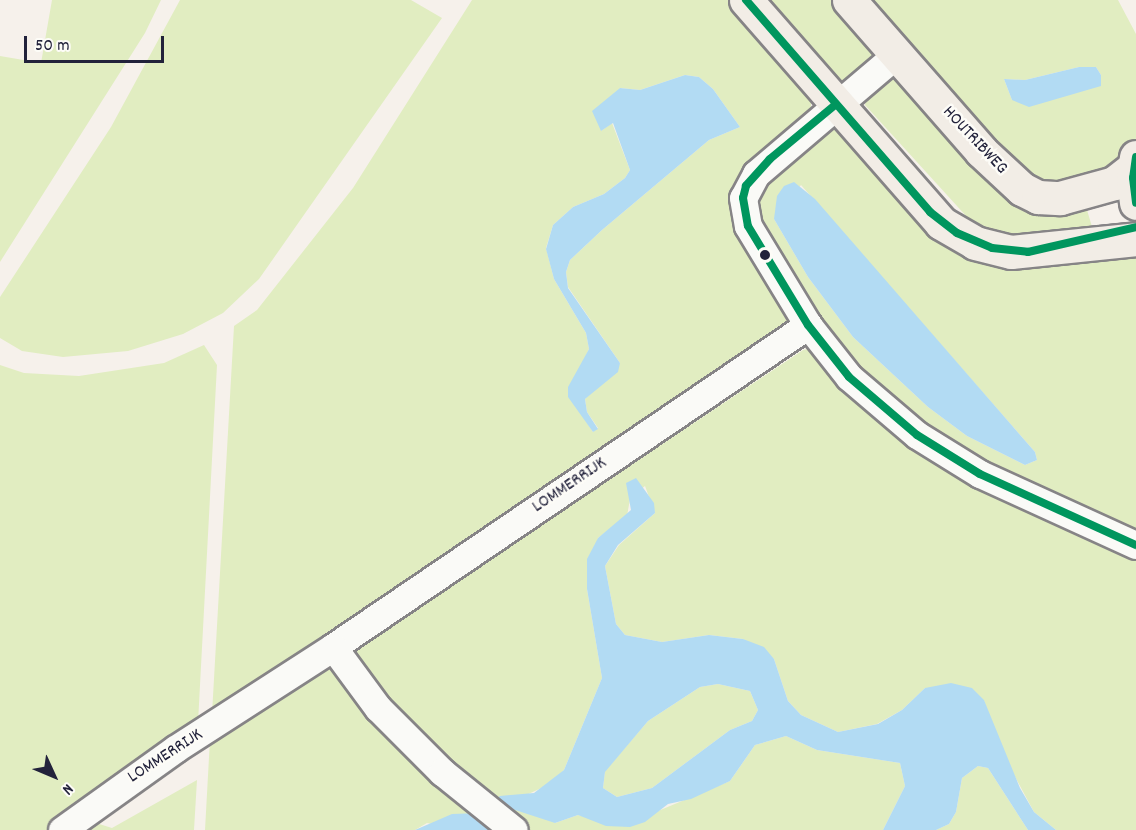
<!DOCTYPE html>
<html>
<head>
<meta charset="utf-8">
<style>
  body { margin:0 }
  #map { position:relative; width:1136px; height:830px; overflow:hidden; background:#f6f1eb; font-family:Dekko,sans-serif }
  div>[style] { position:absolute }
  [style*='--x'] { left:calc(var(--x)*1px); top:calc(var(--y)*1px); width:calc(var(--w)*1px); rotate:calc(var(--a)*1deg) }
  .green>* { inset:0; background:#e1edc1 }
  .water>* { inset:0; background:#b2dbf3 }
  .roads { filter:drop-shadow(2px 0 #868486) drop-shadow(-2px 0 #868486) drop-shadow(0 2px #868486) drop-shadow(0 -2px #868486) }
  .minor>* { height:27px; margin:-13.5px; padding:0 13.5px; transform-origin:13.5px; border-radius:13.5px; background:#fafaf7 }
  .major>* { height:33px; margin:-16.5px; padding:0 16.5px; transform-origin:16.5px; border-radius:16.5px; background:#f2ede6 }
  .bus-1>* { height:8px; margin:-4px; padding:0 4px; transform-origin:4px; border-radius:4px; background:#00965e }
  .dots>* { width:16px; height:16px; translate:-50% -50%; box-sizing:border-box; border:3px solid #fdfcf7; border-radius:50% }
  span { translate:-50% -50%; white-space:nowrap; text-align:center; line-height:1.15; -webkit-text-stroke:5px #fdfcf7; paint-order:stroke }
  .street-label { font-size:18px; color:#22223b }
  .north { position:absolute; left:24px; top:746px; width:60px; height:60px; -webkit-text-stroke:4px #fdfcf7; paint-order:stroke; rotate:134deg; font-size:16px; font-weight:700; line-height:24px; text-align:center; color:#22223b }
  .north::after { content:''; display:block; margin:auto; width:21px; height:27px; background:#22223b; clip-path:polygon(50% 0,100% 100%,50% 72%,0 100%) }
  .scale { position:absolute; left:24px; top:36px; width:140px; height:27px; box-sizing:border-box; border:3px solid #22223b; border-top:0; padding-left:8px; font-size:18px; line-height:21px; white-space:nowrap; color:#22223b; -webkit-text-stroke:4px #fdfcf7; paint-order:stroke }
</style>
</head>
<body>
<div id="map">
  <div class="green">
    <i style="clip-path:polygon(52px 0,161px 0,145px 33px,0 262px,0 56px,41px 63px)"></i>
    <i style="clip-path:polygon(180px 0,411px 0,442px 18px,259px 279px,223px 313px,183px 334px,128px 351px,63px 357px,22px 351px,0 338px,0 297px,111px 127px)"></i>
    <i style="clip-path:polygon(evenodd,472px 0,733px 0,811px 97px,811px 111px,741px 180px,791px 323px,212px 714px,234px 326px,257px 310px,353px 188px,472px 0,685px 75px,699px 77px,713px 89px,740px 127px,709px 140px,602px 230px,570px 260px,566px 272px,568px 287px,620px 363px,585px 399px,587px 412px,598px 428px,593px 432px,582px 415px,581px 366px,589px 349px,586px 333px,554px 279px,546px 248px,553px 225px,573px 207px,604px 194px,625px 178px,630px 170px,612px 123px,601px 131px,620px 88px,640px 90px,685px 75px)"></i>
    <i style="clip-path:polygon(761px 0,837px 0,885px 47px,840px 86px)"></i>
    <i style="clip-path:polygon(evenodd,865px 0,1118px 0,1136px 34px,1136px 138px,1130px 153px,1083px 185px,1027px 180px,865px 0,1079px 67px,1096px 67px,1101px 75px,1012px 100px,1004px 79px,1025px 80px,1079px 67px)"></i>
    <i style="clip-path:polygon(890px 77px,902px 80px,987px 175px,1084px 200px,1093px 230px,1012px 236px,985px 228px,967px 217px,865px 105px,866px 98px)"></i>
    <i style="clip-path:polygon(evenodd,831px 129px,849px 132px,966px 248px,1136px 244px,1136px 538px,970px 457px,872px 382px,813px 315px,756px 216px,753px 197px,758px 186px,822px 132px,831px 129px,801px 185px,1035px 452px,1037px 460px,1025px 465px,967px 436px,928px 407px,853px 337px,808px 277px,774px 219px,801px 185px)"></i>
    <i style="clip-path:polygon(204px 345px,217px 365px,198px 723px,84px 805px,96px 823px,112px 828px,197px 780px,194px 830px,0 830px,0 365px,24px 373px,79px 376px,164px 363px)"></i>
    <i style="clip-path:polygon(813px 348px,831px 368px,1136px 554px,1136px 830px,1056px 830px,1034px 812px,1004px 756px,984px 701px,925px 688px,902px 710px,877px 724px,838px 732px,801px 715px,788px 701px,774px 659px,743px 639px,709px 635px,662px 642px,625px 635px,616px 624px,605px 566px,619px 545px,655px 513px,645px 486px,630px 499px,627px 516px,598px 538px,587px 589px,602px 678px,564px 770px,548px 785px,524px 796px,555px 823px,578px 815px,597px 820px,658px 811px,730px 781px,755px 745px,786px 736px,817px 750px,900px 763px,905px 786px,883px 830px,527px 830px,399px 722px,353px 652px,355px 643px,364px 644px,803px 350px)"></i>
    <i style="clip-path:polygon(325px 664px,332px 666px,500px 830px,463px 830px,427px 823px,415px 830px,205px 830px,210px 739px)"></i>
    <i style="clip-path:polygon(718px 684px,750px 691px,758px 710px,752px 721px,730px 730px,652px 788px,617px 797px,603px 788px,605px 771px,648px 721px,700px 687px)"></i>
    <i style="clip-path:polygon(978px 766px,988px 768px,1028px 830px,936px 830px,949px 824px,956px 812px,962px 778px)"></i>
  </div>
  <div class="water">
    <i style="clip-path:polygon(1079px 67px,1096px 67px,1101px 75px,1101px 86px,1029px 107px,1012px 100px,1004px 79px,1025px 80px)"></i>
    <i style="clip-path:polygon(685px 75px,699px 77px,713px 89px,740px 127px,709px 140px,602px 230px,570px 260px,566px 272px,568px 288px,620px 363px,618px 372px,585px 399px,587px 412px,598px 429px,593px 432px,568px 397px,568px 387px,589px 349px,586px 333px,554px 279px,546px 249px,553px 225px,573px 207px,604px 194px,625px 178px,630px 170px,613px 123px,601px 131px,592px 111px,620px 88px,640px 90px)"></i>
    <i style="clip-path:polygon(794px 182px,815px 199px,1035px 452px,1037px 460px,1025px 465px,967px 436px,928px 407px,853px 337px,808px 277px,774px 219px,777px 196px,784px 186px)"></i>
    <i style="clip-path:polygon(evenodd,636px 478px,654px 503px,655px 513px,618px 545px,605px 566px,616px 624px,625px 635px,662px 642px,709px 635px,743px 639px,764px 647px,774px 659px,788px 701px,801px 715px,838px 732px,878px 724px,902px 710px,925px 688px,951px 683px,972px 688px,984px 700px,1020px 788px,1034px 812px,1056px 830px,1028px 830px,988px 768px,978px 766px,962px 778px,956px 812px,949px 824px,936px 830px,883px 830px,905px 786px,900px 763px,817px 750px,786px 736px,755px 745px,730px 781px,691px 799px,668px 804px,645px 822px,630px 827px,606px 826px,578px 815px,555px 823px,509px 808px,489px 830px,415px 830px,452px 814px,480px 813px,500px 796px,534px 793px,564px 770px,602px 678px,587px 589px,587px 559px,598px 538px,631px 510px,626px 483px,636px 478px,718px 684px,750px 691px,758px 710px,752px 721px,730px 730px,652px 788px,617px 797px,603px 788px,605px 772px,648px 721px,700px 687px,718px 684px)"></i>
  </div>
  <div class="roads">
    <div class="minor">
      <i style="--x:897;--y:54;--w:185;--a:139.6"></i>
      <i style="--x:756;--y:174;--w:27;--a:118"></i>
      <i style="--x:743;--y:198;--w:28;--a:80"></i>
      <i style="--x:748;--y:226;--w:116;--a:58.8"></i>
      <i style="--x:808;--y:325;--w:66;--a:51.7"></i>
      <i style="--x:849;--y:377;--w:89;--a:40.5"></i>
      <i style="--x:917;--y:435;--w:74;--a:31.8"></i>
      <i style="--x:980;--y:474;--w:171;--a:24.5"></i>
      <i style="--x:333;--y:647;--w:574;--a:-34.13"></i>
      <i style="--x:62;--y:830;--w:139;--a:-35.6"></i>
      <i style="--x:175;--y:749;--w:188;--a:-32.8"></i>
      <i style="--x:333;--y:647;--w:76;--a:53.6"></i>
      <i style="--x:378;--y:708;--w:91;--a:45"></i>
      <i style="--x:442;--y:772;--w:92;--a:38.9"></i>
    </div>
    <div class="major">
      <i style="--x:746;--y:0;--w:296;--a:48.8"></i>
      <i style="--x:941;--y:223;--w:39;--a:30"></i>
      <i style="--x:975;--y:243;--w:37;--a:14"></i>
      <i style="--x:1011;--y:252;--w:126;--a:-5.9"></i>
      <i style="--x:849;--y:0;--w:201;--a:48.8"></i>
      <i style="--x:981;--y:151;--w:56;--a:42.8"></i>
      <i style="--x:1022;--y:189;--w:18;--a:27"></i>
      <i style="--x:1038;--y:197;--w:22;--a:3"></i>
      <i style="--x:1060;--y:198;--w:56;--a:-15.5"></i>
      <i style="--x:1114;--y:183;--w:24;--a:-38"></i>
      <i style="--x:1136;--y:157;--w:21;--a:98"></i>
      <i style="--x:1133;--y:178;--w:25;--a:83"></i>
    </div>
  </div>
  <div class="bus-1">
    <i style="--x:746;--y:0;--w:281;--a:49"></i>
    <i style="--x:930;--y:212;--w:34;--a:38"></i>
    <i style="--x:957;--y:233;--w:38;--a:23"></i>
    <i style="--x:992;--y:248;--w:36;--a:6"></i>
    <i style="--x:1028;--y:252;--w:111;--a:-13"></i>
    <i style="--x:835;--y:105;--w:85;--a:140.3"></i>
    <i style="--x:770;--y:159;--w:36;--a:132"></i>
    <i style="--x:746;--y:186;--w:12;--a:104"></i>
    <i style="--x:743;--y:198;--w:28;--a:80"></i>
    <i style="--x:748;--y:226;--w:116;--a:58.8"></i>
    <i style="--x:808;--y:325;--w:66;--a:51.7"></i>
    <i style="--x:849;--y:377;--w:89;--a:40.5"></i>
    <i style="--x:917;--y:435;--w:74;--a:31.8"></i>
    <i style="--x:980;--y:474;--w:171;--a:24.5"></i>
    <i style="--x:1136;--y:157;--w:21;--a:98"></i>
    <i style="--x:1133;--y:178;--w:25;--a:83"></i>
  </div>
  <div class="dots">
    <i style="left:765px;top:255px;background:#22223b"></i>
  </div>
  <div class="street-label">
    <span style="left:974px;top:141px;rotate:47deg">HOUTRIBWEG</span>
    <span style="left:570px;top:486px;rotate:-34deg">LOMMERRIJK</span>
    <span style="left:166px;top:757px;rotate:-33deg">LOMMERRIJK</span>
  </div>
  <div class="north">N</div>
  <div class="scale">50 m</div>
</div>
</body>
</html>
